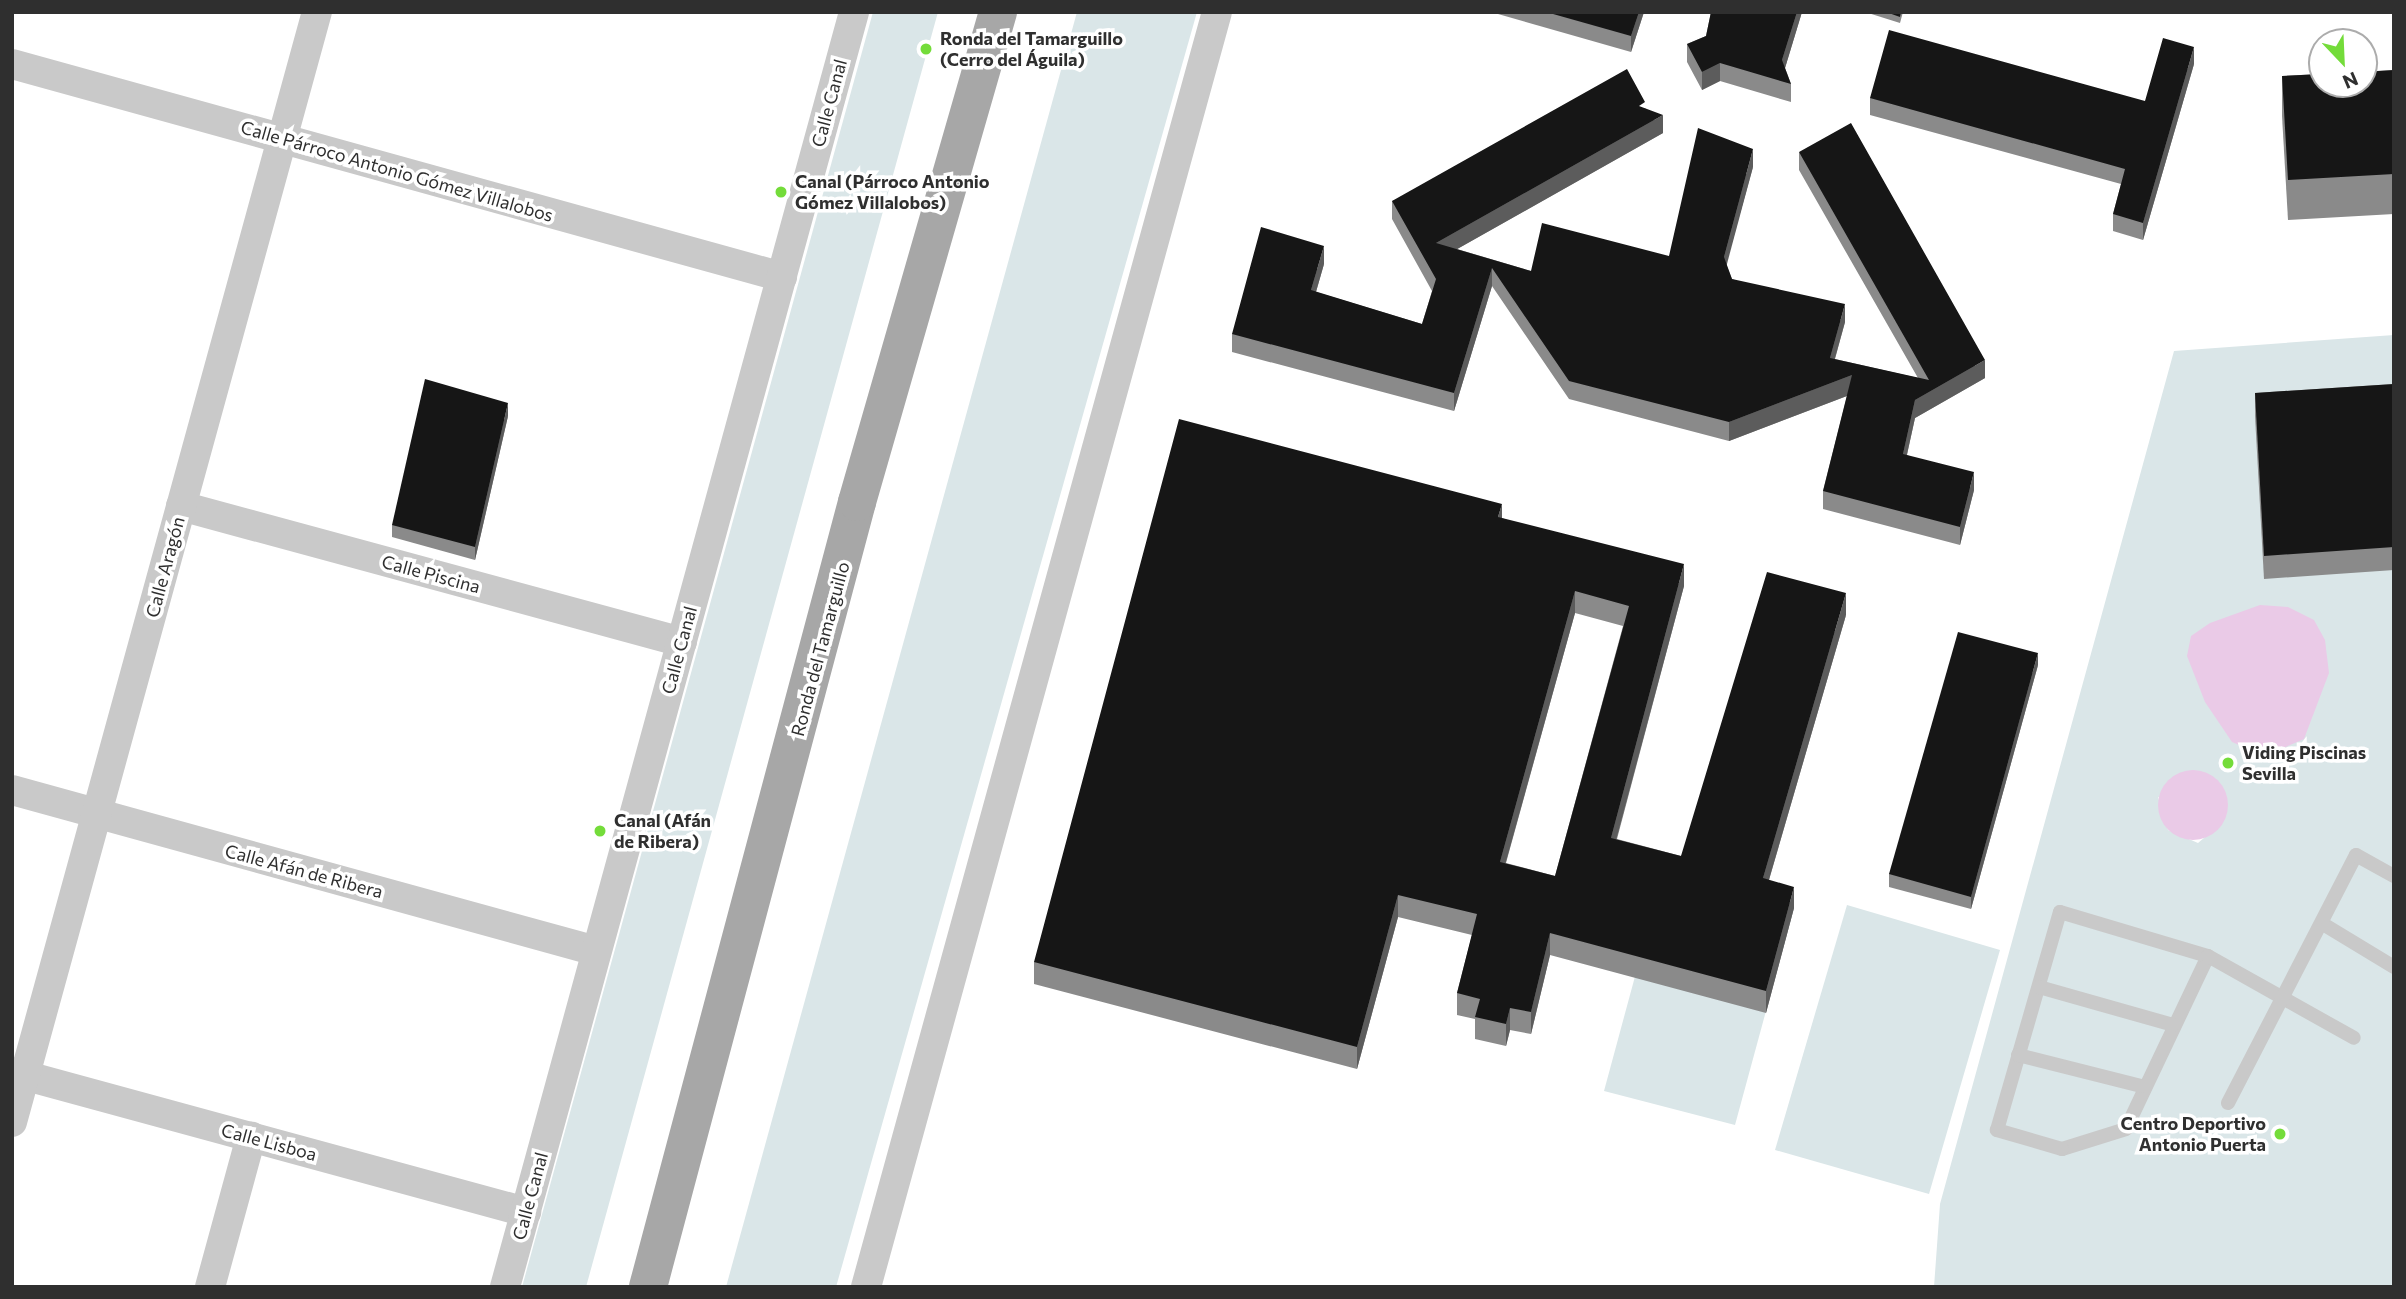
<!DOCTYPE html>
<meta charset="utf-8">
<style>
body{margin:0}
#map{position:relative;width:2406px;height:1299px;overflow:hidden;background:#fff;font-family:Commissioner,sans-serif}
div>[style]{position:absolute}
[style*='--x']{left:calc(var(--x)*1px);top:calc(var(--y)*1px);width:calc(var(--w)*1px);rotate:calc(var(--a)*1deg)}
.green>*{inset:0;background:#dae6e8}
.water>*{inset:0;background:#eacae7}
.round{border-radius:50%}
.lane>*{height:14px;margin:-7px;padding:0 7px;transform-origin:7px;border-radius:7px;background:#c9c9c9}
.street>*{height:30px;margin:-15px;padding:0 15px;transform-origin:15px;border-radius:15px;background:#c9c9c9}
.primary>*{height:38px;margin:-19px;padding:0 19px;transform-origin:19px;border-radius:19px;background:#a7a7a7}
.wall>*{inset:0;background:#8a8a8a}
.shaded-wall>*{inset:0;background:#5c5c5c}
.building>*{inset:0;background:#161616}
.dots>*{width:19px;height:19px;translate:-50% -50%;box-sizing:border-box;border:4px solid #fff;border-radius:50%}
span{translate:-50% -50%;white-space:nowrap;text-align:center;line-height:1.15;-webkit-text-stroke:7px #fff;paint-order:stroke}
.poi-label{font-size:18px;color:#2f2f2f;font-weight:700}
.left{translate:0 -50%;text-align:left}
.right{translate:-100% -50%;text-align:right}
.street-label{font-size:18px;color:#2f2f2f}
.frame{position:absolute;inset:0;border:14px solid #2f2f2f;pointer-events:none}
.north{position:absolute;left:2308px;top:28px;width:70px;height:70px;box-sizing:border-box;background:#fff;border:2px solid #acacac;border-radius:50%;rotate:157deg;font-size:19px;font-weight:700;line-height:28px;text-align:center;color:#2f2f2f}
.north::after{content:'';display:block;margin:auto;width:24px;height:32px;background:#74dc3a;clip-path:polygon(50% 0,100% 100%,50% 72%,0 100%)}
</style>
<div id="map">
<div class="green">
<div style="clip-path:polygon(873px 12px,938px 12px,586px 1287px,522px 1287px)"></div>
<div style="clip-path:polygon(1077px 12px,1197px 12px,836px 1287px,726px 1287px)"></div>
<div style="clip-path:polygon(evenodd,2394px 335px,2394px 1287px,1934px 1287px,1940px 1204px,2174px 351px,2394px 335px,2158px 797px,2218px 826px,2198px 843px,2168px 830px,2158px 797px)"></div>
<div style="clip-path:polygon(1663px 873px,1794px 908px,1735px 1125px,1604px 1091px)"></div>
<div style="clip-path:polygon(1847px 905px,2000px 950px,1929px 1194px,1775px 1150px)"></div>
</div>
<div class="water">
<div style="clip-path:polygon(2260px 605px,2288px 607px,2314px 620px,2325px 640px,2329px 673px,2304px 739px,2265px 756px,2232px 742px,2205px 702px,2187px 656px,2191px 636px,2210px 623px)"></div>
<div class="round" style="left:2158px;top:770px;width:70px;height:70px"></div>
</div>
<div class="lane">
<div style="--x:2323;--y:924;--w:83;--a:31.2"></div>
<div style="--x:2208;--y:956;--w:191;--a:115.4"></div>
<div style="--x:2126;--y:1129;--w:67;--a:162.6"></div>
<div style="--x:2062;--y:1149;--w:68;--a:-163.7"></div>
<div style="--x:1997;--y:1130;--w:227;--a:-73.9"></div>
<div style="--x:2060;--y:912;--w:154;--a:16.6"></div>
<div style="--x:2208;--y:956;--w:167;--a:29.3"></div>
<div style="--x:2039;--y:987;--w:139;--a:15.8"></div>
<div style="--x:2018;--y:1055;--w:127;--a:14.1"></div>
<div style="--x:2228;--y:1103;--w:279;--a:-62.7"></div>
<div style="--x:2356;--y:855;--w:43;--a:28.9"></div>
</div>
<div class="street">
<div style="--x:12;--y:64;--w:799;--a:15.46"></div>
<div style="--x:181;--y:506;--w:519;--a:15.19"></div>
<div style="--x:12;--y:790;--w:606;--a:15.41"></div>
<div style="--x:12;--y:1072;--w:533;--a:15.24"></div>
<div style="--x:12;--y:1122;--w:1151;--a:-74.64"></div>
<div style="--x:210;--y:1287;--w:156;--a:-74.7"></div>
<div style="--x:505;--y:1287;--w:1322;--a:-74.69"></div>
<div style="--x:866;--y:1287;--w:1322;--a:-74.61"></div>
</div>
<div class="primary">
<div style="--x:648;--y:1287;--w:812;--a:-75.09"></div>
<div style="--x:857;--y:502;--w:510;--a:-73.95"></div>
</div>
<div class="wall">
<div style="clip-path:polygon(1491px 12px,1644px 12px,1631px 52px)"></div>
<div style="clip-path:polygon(1711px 12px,1802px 12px,1785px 68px,1791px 84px,1791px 102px,1720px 81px,1702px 90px,1687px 62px,1687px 44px,1706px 36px)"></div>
<div style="clip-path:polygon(1865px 12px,1903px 12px,1900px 23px)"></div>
<div style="clip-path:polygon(2194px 64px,2143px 240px,2113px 231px,2113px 214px,2121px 184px,1870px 115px,1870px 98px,2145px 101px)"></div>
<div style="clip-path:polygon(2394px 70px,2394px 214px,2288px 220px,2282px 116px,2282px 76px)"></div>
<div style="clip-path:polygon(1645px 108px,1663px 133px,1457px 249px,1531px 271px,1669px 256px,1753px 167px,1726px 264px,1732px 279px,1845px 322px,1835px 359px,1918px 378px,1799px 170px,1799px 152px,1985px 378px,1915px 418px,1907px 455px,1974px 490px,1960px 545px,1823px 509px,1823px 491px,1847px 396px,1729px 441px,1569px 399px,1492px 286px,1454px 411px,1232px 352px,1232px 334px,1324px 264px,1316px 292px,1422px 324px,1432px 291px,1392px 219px,1392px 201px)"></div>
<div style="clip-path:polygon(2394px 384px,2394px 570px,2264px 579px,2255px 416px,2255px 393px)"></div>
<div style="clip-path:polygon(508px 416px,475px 560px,392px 537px,392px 525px)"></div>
<div style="clip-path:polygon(evenodd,1502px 518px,1684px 586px,1617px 839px,1681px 856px,1846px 615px,1769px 880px,1794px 908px,1766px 1013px,1550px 955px,1531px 1034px,1510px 1030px,1506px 1046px,1475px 1039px,1475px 1019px,1457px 1015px,1457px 993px,1472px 935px,1398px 917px,1357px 1069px,1034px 984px,1034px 962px,1502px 518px,1575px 613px,1623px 626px,1555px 876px,1506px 863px,1575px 613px)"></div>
<div style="clip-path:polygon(2038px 665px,1971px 909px,1889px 887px,1889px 874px)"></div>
</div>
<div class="shaded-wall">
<div style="clip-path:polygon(1639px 12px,1644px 12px,1631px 52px,1631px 36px)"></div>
<div style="clip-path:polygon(1797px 12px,1802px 12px,1782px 78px,1782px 60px)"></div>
<div style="clip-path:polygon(2194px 47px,2194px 64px,2143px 240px,2143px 223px)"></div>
<div style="clip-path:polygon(1720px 63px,1720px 81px,1702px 90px,1702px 72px)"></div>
<div style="clip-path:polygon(1663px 115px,1663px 133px,1436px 261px,1436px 243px)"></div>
<div style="clip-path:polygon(1753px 149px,1753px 167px,1724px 275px,1724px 257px)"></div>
<div style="clip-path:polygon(1324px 246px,1324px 264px,1311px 309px,1311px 290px)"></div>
<div style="clip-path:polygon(1492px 268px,1492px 286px,1454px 411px,1454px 393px)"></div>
<div style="clip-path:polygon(1845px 304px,1845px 322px,1830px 376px,1830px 358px)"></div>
<div style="clip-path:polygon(1985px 360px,1985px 378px,1915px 418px,1903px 472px,1903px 454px,1915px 400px)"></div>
<div style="clip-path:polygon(1852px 375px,1852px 394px,1729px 441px,1729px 422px)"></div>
<div style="clip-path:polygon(508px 403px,508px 416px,475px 560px,475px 547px)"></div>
<div style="clip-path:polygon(1974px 472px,1974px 490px,1960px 545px,1960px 527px)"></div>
<div style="clip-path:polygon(1502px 504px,1502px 526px,1498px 517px)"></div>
<div style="clip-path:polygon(1684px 564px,1684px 586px,1611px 859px,1611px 838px)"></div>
<div style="clip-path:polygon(1575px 591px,1575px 613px,1500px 883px,1500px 862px)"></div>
<div style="clip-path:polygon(1846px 593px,1846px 615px,1763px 900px,1763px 878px)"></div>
<div style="clip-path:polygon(2038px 653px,2038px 665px,1971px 909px,1971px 897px)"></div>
<div style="clip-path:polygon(1794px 887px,1794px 908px,1766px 1013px,1766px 991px)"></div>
<div style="clip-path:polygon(1398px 895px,1398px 917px,1357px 1069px,1357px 1047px)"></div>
<div style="clip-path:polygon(1550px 933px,1550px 955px,1531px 1034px,1531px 1012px)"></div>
<div style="clip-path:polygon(1510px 1008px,1510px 1030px,1506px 1046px,1506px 1024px)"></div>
</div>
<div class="building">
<div style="clip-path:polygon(1546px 12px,1639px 12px,1631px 36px)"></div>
<div style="clip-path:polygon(1711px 12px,1797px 12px,1782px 60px,1791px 84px,1720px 63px,1702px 72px,1687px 44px,1706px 36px)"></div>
<div style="clip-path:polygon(1886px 12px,1901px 12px,1900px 17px)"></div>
<div style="clip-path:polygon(1889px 30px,2145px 101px,2163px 38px,2194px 47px,2143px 223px,2113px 214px,2125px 169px,1870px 98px)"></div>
<div style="clip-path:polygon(1627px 69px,1645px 102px,1639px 106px,1663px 115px,1436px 243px,1531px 271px,1542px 223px,1669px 256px,1698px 128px,1753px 149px,1724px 257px,1732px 279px,1845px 304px,1830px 358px,1929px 380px,1799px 152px,1851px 123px,1985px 360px,1915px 400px,1903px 454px,1974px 472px,1960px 527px,1823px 491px,1852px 375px,1729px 422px,1569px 381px,1492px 268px,1454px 393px,1232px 334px,1261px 227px,1324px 246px,1311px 290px,1422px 324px,1436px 279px,1392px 201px)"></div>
<div style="clip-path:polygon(2394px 70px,2394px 174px,2288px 180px,2282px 76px,2322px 74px,2322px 84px,2364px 84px,2364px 72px)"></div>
<div style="clip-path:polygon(425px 379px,508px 403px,475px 547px,392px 525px)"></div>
<div style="clip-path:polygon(2394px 384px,2394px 547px,2264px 556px,2255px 393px)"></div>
<div style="clip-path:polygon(evenodd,1179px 419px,1502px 504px,1498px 517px,1684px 564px,1611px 838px,1681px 856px,1767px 572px,1846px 593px,1763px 878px,1794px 887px,1766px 991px,1550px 933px,1531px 1012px,1510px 1008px,1506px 1024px,1475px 1017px,1480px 999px,1457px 993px,1477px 914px,1398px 895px,1357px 1047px,1034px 962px,1179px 419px,1575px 591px,1629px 606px,1555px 876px,1500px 862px,1575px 591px)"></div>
<div style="clip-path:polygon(1958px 632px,2038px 653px,1971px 897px,1889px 874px)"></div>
</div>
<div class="dots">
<div style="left:926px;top:49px;background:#74dc3a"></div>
<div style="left:781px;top:192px;background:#74dc3a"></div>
<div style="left:2228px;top:763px;background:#74dc3a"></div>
<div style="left:600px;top:831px;background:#74dc3a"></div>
<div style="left:2280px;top:1134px;background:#74dc3a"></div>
</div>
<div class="poi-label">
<span class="left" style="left:940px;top:49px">Ronda del Tamarguillo<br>(Cerro del Águila)</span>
<span class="left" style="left:795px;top:192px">Canal (Párroco Antonio<br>Gómez Villalobos)</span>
<span class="left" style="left:2242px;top:763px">Viding Piscinas<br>Sevilla</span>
<span class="left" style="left:614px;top:831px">Canal (Afán<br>de Ribera)</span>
<span class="right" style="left:2266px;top:1134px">Centro Deportivo<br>Antonio Puerta</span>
</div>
<div class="street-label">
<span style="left:829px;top:103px;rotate:-75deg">Calle Canal</span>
<span style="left:397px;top:171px;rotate:16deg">Calle Párroco Antonio Gómez Villalobos</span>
<span style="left:165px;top:567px;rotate:-75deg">Calle Aragón</span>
<span style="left:431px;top:574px;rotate:15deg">Calle Piscina</span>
<span style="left:820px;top:649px;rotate:-75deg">Ronda del Tamarguillo</span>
<span style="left:679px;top:650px;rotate:-75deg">Calle Canal</span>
<span style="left:304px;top:871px;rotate:15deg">Calle Afán de Ribera</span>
<span style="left:269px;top:1142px;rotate:15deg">Calle Lisboa</span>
<span style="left:530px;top:1196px;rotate:-75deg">Calle Canal</span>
</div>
<div class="frame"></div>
<div class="north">N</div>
</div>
